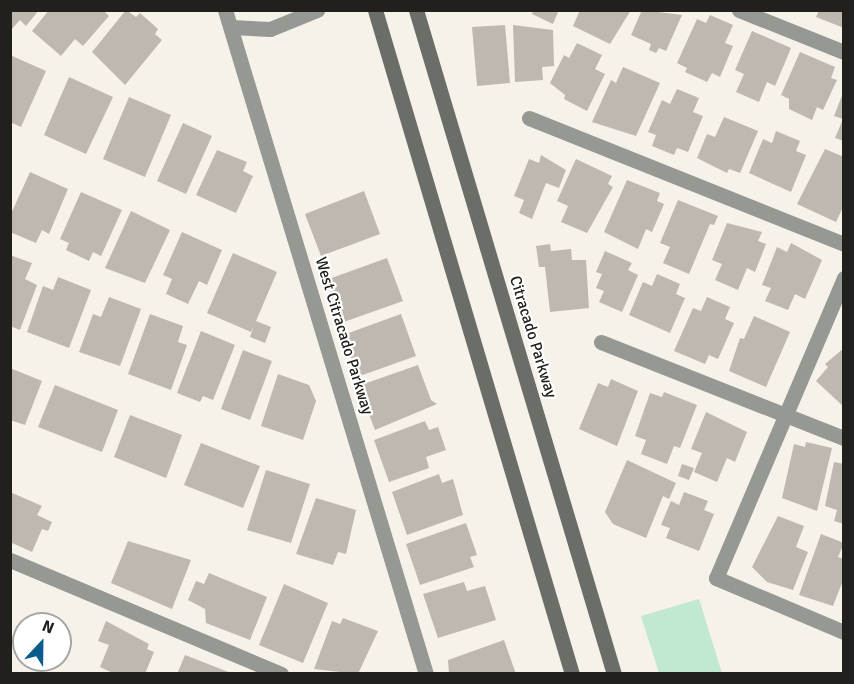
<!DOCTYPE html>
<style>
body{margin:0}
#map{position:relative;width:854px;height:684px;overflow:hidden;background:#f6f2e9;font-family:Signika,sans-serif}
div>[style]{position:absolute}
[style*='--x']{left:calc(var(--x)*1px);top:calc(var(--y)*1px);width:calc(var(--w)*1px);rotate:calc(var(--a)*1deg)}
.green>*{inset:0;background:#c1e8d1}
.building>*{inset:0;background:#bfb8b0}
.street>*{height:15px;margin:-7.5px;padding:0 7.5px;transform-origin:7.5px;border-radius:7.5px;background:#969894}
.secondary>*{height:15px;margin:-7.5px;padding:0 7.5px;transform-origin:7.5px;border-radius:7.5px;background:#6b6d68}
span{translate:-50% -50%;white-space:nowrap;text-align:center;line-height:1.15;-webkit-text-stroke:4.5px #fff;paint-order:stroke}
.street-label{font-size:16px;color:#21201c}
.frame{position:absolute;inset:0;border:12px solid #21201c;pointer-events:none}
.north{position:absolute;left:12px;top:612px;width:60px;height:60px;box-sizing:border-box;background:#fff;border:2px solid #a6a6a4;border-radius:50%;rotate:22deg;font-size:16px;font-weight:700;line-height:24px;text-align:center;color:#21201c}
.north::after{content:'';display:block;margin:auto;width:21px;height:27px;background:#0a5c8e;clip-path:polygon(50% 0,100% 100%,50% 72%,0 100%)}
</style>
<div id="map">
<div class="green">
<div style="clip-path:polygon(699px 599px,722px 673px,659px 673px,641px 616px)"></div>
</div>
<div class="building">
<div style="clip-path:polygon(10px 10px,39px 10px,26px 26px,20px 20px,10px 31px)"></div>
<div style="clip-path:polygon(49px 10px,103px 10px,109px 16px,83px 46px,75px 39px,61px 56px,32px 31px)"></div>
<div style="clip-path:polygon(126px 10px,136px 17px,140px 13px,158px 29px,155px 34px,162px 40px,125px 85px,92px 52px)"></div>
<div style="clip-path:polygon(533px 10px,559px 10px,553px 24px,532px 14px)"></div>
<div style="clip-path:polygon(580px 10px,631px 10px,610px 44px,573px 26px)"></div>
<div style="clip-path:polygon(642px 10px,682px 15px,666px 51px,659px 48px,656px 53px,649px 50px,651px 44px,631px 35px)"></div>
<div style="clip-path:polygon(819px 10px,844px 10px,844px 28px,816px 17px)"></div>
<div style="clip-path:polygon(710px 15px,733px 25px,725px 43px,733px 46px,720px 77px,712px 73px,707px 82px,685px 72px,687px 68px,677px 63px,697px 19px,706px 23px)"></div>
<div style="clip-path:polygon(505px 25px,510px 83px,477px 86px,472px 27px)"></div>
<div style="clip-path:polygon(513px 25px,553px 30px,554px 66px,542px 67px,543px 80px,515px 82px)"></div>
<div style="clip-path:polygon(752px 31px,791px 48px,775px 86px,767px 82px,759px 102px,736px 92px,744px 74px,735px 70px)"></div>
<div style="clip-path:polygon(577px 43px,602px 55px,595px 69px,605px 74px,587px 111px,564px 99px,565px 95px,550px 83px,564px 55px,569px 58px)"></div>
<div style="clip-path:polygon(800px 52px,835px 67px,831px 78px,837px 80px,823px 110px,817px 107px,812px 120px,789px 109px,789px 99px,781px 95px)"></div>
<div style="clip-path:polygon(10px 55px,46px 71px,21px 127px,10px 122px)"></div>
<div style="clip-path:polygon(623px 67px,660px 83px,636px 136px,592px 122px,611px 80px,616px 83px)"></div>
<div style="clip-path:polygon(69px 77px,113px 97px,86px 154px,44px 135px)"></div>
<div style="clip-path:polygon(677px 89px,699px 98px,693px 112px,703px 116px,688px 152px,677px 148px,674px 155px,652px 146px,656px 135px,648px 132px,662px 100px,670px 104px)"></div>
<div style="clip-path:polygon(843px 93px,844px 93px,844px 141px,835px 138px,843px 119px,834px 116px)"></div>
<div style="clip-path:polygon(129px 97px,171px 115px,145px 177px,103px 159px)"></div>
<div style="clip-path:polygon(724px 117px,758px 131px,740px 173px,729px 169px,727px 173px,697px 158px,707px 134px,715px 137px)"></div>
<div style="clip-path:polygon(183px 123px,212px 136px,186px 194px,157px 181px)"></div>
<div style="clip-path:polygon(776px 131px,800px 141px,796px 151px,806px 155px,791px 192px,749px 173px,763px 139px,772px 143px)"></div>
<div style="clip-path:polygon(825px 149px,844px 157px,844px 205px,836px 222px,797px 204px)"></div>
<div style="clip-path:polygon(217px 150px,247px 162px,243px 171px,253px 176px,236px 213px,196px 195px)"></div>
<div style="clip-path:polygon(541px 155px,566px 170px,559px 188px,546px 183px,532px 219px,519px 213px,524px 200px,514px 196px,529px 159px,539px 163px)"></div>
<div style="clip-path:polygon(576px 159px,612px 176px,608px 184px,613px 187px,587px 233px,561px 222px,568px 206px,557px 201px)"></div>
<div style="clip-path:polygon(30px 172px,68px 189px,49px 234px,42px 230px,36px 243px,10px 232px,10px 216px)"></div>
<div style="clip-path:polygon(627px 180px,660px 193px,657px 201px,664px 204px,652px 232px,646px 229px,638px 249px,604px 232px)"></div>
<div style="clip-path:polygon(364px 191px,380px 234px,321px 256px,305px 214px)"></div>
<div style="clip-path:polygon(81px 192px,122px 210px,101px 256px,93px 252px,89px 261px,66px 250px,69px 243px,60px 239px)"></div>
<div style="clip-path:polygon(678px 200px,718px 216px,714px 225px,710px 224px,689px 274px,663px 263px,670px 247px,660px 243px)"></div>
<div style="clip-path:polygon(131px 211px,170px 230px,145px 283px,105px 268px)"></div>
<div style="clip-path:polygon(727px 223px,762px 232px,758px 241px,766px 244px,755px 272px,747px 268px,738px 290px,715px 280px,722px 264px,712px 260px)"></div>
<div style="clip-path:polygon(182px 232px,222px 250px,207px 285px,199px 281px,188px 304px,166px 294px,172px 279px,163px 275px)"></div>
<div style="clip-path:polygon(791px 243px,822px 260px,805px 299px,795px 294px,788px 310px,765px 301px,771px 288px,762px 285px,777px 247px,787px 252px)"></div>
<div style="clip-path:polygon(550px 244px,551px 251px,571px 249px,572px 260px,586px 260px,589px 308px,550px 312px,545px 267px,539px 267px,536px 246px)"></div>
<div style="clip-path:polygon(605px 251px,632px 263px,628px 270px,638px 275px,622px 312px,599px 302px,604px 291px,596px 288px,602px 274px,596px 272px)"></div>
<div style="clip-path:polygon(233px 253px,277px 272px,256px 321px,271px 327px,265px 343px,250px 337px,254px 326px,251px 332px,207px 313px)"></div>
<div style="clip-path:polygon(10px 255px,32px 263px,25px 279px,37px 285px,20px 330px,10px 326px)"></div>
<div style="clip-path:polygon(387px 258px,403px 301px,341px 323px,326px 280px)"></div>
<div style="clip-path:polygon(657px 274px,680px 284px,676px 294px,685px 298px,670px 333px,629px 315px,643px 282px,652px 286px)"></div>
<div style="clip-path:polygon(58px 277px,91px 290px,69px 348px,27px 332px,43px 286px,53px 290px)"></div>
<div style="clip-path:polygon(109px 297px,141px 309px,120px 366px,79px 352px,93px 314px,101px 317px)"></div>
<div style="clip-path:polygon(707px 297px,730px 307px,725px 319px,734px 323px,718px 359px,709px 355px,705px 364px,674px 351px,693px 308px,701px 311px)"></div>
<div style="clip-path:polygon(150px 314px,183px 326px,178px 342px,187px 345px,171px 390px,128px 374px)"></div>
<div style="clip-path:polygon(401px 314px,416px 356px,357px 377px,343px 335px)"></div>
<div style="clip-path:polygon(754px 316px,790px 332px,766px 387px,729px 371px,740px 338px,744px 339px)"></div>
<div style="clip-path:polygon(201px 331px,235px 345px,213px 400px,203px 396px,200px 402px,177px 393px)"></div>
<div style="clip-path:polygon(844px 348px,844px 407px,816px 381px,828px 367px,825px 364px)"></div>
<div style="clip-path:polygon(243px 350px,272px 361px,250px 420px,221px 409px)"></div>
<div style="clip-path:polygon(418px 365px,431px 400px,437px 404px,375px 430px,358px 386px)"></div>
<div style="clip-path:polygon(10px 368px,42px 381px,25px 425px,10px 420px)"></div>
<div style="clip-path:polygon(278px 374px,309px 385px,316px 401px,303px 440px,261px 426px)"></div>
<div style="clip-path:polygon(611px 379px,638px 391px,617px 446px,579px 429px,598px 383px,608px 387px)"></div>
<div style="clip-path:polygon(55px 385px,118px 410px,102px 452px,38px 427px)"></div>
<div style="clip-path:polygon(664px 392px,697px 405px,680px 448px,674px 446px,667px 464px,641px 454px,646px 440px,635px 436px,650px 393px,662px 397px)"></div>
<div style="clip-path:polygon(706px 412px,747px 432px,735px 462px,727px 458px,717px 482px,694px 472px,702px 453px,691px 449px)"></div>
<div style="clip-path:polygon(130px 415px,182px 435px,166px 478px,114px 457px)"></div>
<div style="clip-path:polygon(425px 421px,429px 430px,438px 427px,446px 450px,426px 457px,429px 468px,389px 482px,374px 440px)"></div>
<div style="clip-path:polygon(806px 442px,832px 448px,817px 511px,782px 498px,794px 444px,805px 447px)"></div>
<div style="clip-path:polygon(201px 443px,260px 466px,243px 508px,184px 485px)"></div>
<div style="clip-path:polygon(627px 460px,676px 483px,669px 499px,663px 496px,646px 538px,613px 524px,605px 512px)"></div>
<div style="clip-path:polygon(834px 462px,844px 464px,844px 524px,834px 521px,837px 510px,825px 506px)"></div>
<div style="clip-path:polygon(682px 464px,694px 468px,689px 480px,678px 476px)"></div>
<div style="clip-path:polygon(266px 470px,310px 484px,291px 543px,247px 530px)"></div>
<div style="clip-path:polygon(439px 474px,442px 483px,453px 479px,463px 515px,407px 535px,392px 492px)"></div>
<div style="clip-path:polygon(10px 492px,42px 506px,37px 515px,52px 522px,48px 531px,42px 529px,32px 552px,10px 542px)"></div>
<div style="clip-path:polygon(684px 492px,708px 501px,704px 510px,714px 514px,699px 551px,666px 538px,670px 528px,661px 525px,671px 501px,679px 505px)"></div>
<div style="clip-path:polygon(316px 498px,356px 510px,346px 554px,338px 552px,333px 565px,296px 554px)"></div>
<div style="clip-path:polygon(778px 516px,804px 526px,796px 547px,808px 552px,793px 590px,767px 582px,752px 567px)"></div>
<div style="clip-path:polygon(466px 523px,477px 555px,470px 557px,474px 567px,420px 585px,406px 544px)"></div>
<div style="clip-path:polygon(821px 534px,844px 543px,838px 557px,844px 559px,844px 578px,833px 606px,799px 595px)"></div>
<div style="clip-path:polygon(128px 541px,191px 560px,172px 609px,111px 583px)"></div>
<div style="clip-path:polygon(209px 573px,267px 597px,250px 640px,206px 623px,205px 609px,188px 600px,196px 581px,204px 584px)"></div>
<div style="clip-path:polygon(464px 582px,467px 591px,485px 586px,496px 620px,438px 638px,423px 594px)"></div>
<div style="clip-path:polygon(284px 584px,328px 603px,303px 663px,259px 645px)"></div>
<div style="clip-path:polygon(343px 618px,378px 631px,358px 674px,314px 669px,332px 621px,340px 624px)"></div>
<div style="clip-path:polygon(106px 621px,149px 644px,147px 649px,154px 652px,145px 674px,115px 674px,100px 667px,109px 645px,98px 641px)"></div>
<div style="clip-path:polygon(504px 640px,516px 674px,449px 674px,448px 660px)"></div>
<div style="clip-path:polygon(185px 655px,231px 673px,231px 674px,177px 674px)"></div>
</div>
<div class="street">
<div style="--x:225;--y:10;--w:694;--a:73.16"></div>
<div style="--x:739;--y:10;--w:113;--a:21.8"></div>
<div style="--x:231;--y:27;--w:39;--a:3"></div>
<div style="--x:270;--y:29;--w:51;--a:-22"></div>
<div style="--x:529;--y:118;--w:339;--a:21.8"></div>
<div style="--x:844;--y:278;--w:326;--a:113.1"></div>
<div style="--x:716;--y:578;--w:139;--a:22.9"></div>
<div style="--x:601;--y:342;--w:261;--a:21.6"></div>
<div style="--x:10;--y:560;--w:294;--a:22.8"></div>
</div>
<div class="secondary">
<div style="--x:375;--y:10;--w:693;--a:73.48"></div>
<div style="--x:416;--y:10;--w:693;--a:73.4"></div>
</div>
<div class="street-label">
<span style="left:344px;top:336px;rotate:73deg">West Citracado Parkway</span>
<span style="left:533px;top:337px;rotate:73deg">Citracado Parkway</span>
</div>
<div class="frame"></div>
<div class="north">N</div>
</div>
